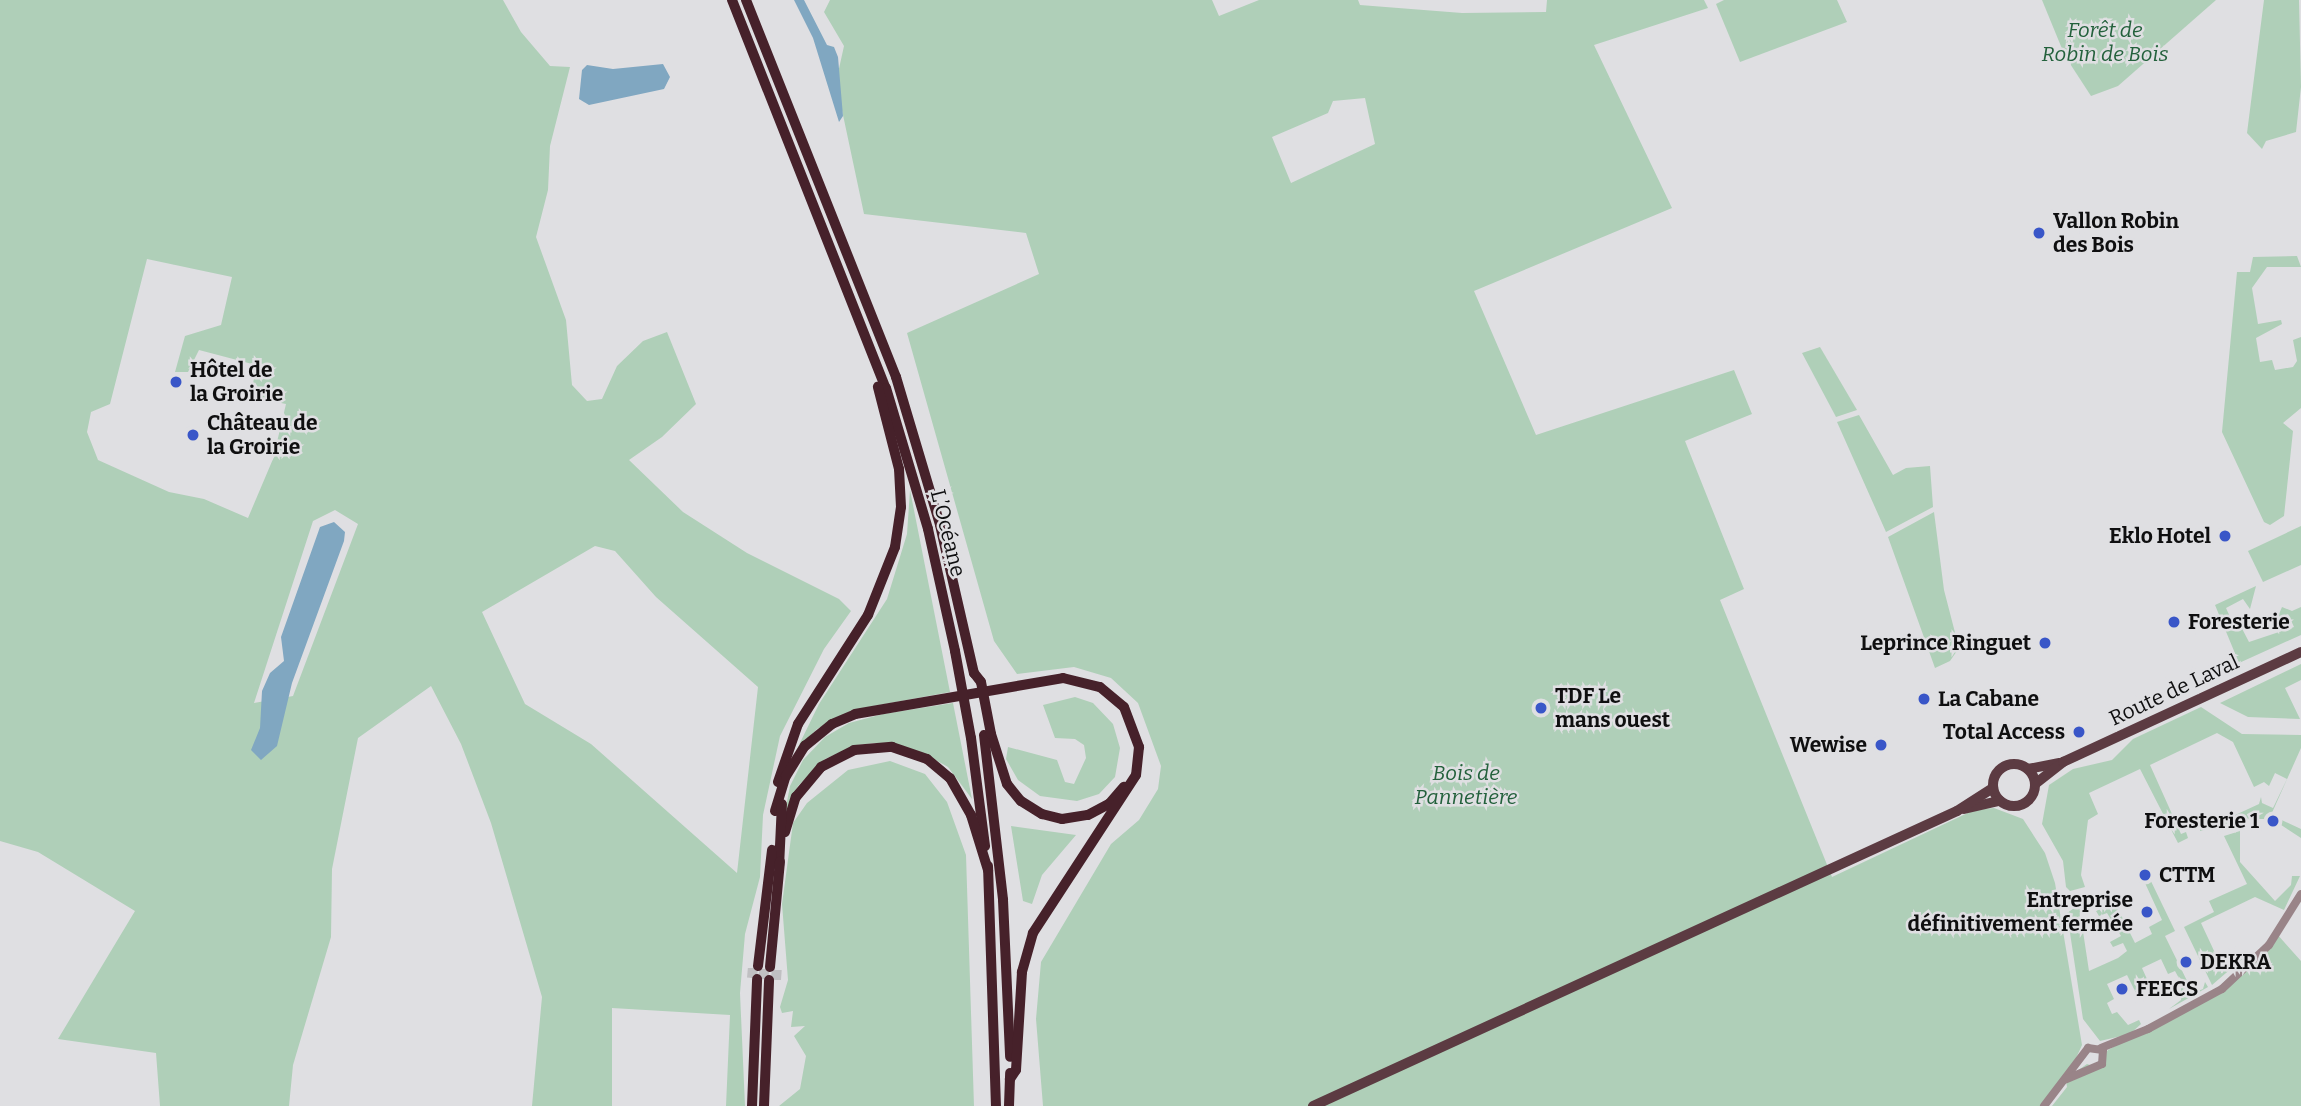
<!DOCTYPE html>
<meta charset="utf-8">
<style>
body{margin:0}
#map{position:relative;width:2301px;height:1106px;overflow:hidden;background:#dfdfe2;font-family:Bitter,serif}
div>[style]{position:absolute}
[style*='--x']{left:calc(var(--x)*1px);top:calc(var(--y)*1px);width:calc(var(--w)*1px);rotate:calc(var(--a)*1deg)}
.green>*{inset:0;background:#afcfb8}
.water>*{inset:0;background:#80a7c1}
.highway-tunnel>*{height:10px;margin-top:-5px;transform-origin:0;background:repeating-linear-gradient(90deg,#c0c0c2 0 10px,transparent 0 15px)}
.minor>*{height:8px;margin:-4px;padding:0 4px;transform-origin:4px;border-radius:4px;background:#998488}
.major>*{height:10px;margin:-5px;padding:0 5px;transform-origin:5px;border-radius:5px;background:#5c3b42}
.major>.ring{margin:-5px;padding:0;box-sizing:content-box;background:none;border:10px solid #5c3b42;border-radius:50%}
.highway>*{height:10px;margin:-5px;padding:0 5px;transform-origin:5px;border-radius:5px;background:#46212a}
.highway-bridge>*{height:10px;margin:-5px;padding:0 5px;transform-origin:5px;border-radius:5px;background:#46212a}
.dots>*{width:19px;height:19px;translate:-50% -50%;box-sizing:border-box;border:4px solid #dfdfe2;border-radius:50%}
span{translate:-50% -50%;white-space:nowrap;text-align:center;line-height:1.15;-webkit-text-stroke:5px #dfdfe2;paint-order:stroke}
.park-label{font-size:21px;color:#23613c;font-style:italic}
.poi-label{font-size:21px;color:#0f0f10;font-weight:700}
.left{translate:0 -50%;text-align:left}
.right{translate:-100% -50%;text-align:right}
.street-label{font-size:21px;color:#0f0f10}
</style>
<div id="map">
<div class="green">
<div style="clip-path:polygon(evenodd,0 0,503px 0,521px 32px,550px 66px,570px 67px,550px 146px,548px 190px,536px 237px,566px 320px,572px 385px,587px 401px,602px 399px,617px 366px,643px 341px,667px 332px,696px 404px,662px 437px,629px 460px,683px 512px,747px 553px,839px 599px,851px 611px,824px 649px,780px 736px,763px 815px,760px 877px,745px 934px,740px 993px,745px 1106px,726px 1106px,730px 1015px,612px 1008px,612px 1106px,532px 1106px,542px 997px,491px 823px,461px 744px,431px 686px,358px 738px,332px 869px,331px 937px,293px 1065px,289px 1106px,160px 1106px,156px 1053px,58px 1039px,135px 911px,38px 852px,0 841px,0 0,147px 259px,232px 277px,221px 325px,185px 336px,175px 372px,188px 372px,199px 350px,256px 365px,251px 397px,286px 404px,273px 459px,248px 518px,204px 499px,169px 492px,98px 460px,87px 432px,91px 412px,110px 404px,147px 259px,0 0,335px 510px,358px 524px,293px 696px,254px 703px,313px 521px,335px 510px,0 0,595px 546px,615px 551px,656px 597px,758px 687px,737px 873px,591px 744px,525px 704px,482px 612px,595px 546px)"></div>
<div style="clip-path:polygon(evenodd,830px 0,1212px 0,1219px 16px,1259px 0,1358px 0,1360px 5px,1462px 13px,1546px 12px,1547px 0,1704px 0,1708px 8px,1594px 45px,1672px 208px,1474px 291px,1536px 435px,1734px 370px,1752px 414px,1685px 441px,1744px 589px,1720px 600px,1832px 877px,1974px 810px,1994px 808px,2023px 819px,2045px 853px,2055px 883px,2082px 1045px,2067px 1078px,2087px 1064px,2096px 1067px,2108px 1050px,2209px 996px,2277px 934px,2301px 961px,2301px 1106px,2052px 1106px,2067px 1087px,2066px 1080px,2044px 1106px,1043px 1106px,1036px 1019px,1041px 962px,1111px 844px,1139px 820px,1158px 789px,1161px 766px,1138px 703px,1111px 678px,1074px 667px,1017px 674px,994px 641px,907px 333px,1039px 274px,1026px 233px,864px 214px,836px 82px,844px 46px,824px 12px,830px 0,1365px 98px,1375px 144px,1291px 183px,1272px 137px,1328px 113px,1333px 101px,1365px 98px)"></div>
<div style="clip-path:polygon(1724px 0,1837px 0,1847px 22px,1740px 62px,1716px 4px)"></div>
<div style="clip-path:polygon(2042px 0,2216px 0,2118px 86px,2091px 96px,2065px 56px)"></div>
<div style="clip-path:polygon(2264px 0,2299px 0,2301px 87px,2296px 132px,2266px 141px,2262px 149px,2247px 133px)"></div>
<div style="clip-path:polygon(2297px 256px,2301px 267px,2267px 267px,2252px 288px,2258px 324px,2281px 320px,2282px 324px,2256px 338px,2260px 362px,2272px 360px,2275px 370px,2293px 367px,2297px 361px,2293px 340px,2301px 337px,2301px 408px,2283px 423px,2293px 431px,2284px 516px,2270px 525px,2264px 522px,2222px 432px,2237px 272px,2250px 272px,2253px 257px)"></div>
<div style="clip-path:polygon(1820px 347px,1857px 410px,1836px 417px,1802px 353px)"></div>
<div style="clip-path:polygon(1859px 415px,1893px 475px,1906px 468px,1930px 466px,1933px 507px,1886px 532px,1837px 422px)"></div>
<div style="clip-path:polygon(910px 490px,950px 692px,852px 710px,817px 729px,796px 751px,819px 704px,887px 599px,907px 534px)"></div>
<div style="clip-path:polygon(1934px 512px,1944px 590px,1959px 648px,1950px 661px,1935px 668px,1888px 537px)"></div>
<div style="clip-path:polygon(2301px 526px,2301px 565px,2263px 582px,2248px 551px)"></div>
<div style="clip-path:polygon(2256px 586px,2250px 609px,2243px 599px,2226px 608px,2231px 619px,2236px 617px,2249px 642px,2294px 627px,2288px 614px,2277px 619px,2282px 607px,2292px 611px,2301px 607px,2301px 635px,2239px 663px,2215px 605px)"></div>
<div style="clip-path:polygon(2301px 664px,2301px 680px,2285px 688px,2300px 719px,2248px 717px,2220px 703px)"></div>
<div style="clip-path:polygon(1075px 697px,1093px 703px,1113px 724px,1120px 748px,1115px 777px,1099px 794px,1077px 801px,1040px 796px,1018px 780px,1006px 759px,1008px 747px,1057px 760px,1065px 782px,1074px 784px,1086px 758px,1084px 745px,1075px 739px,1055px 738px,1043px 705px)"></div>
<div style="clip-path:polygon(953px 703px,972px 799px,948px 767px,925px 754px,875px 743px,857px 745px,825px 759px,798px 786px,784px 817px,790px 786px,803px 760px,825px 737px,849px 723px,883px 714px)"></div>
<div style="clip-path:polygon(2201px 707px,2242px 734px,2301px 735px,2301px 748px,2271px 815px,2301px 829px,2301px 838px,2272px 819px,2242px 819px,2200px 831px,2201px 821px,2204px 826px,2220px 822px,2259px 804px,2261px 797px,2262px 803px,2273px 808px,2287px 779px,2275px 773px,2269px 786px,2264px 782px,2254px 787px,2233px 742px,2217px 733px,2150px 765px,2181px 834px,2186px 832px,2188px 838px,2178px 843px,2140px 769px,2089px 793px,2098px 814px,2088px 820px,2081px 875px,2085px 887px,2070px 891px,2066px 887px,2063px 861px,2042px 824px,2049px 785px,2073px 769px,2112px 760px,2133px 739px)"></div>
<div style="clip-path:polygon(890px 761px,925px 774px,947px 802px,966px 855px,974px 1106px,779px 1106px,800px 1089px,806px 1056px,794px 1036px,805px 1026px,791px 1027px,793px 1011px,782px 1013px,780px 1007px,788px 980px,782px 904px,793px 823px,807px 803px,848px 770px)"></div>
<div style="clip-path:polygon(1011px 826px,1076px 835px,1042px 875px,1032px 904px,1023px 901px)"></div>
<div style="clip-path:polygon(2240px 831px,2240px 862px,2275px 901px,2291px 885px,2292px 876px,2300px 876px,2284px 910px,2255px 897px,2201px 923px,2223px 970px,2247px 955px,2212px 985px,2184px 927px,2214px 912px,2209px 901px,2247px 884px,2224px 836px)"></div>
<div style="clip-path:polygon(2148px 875px,2175px 931px,2165px 936px,2193px 993px,2203px 989px,2205px 982px,2208px 987px,2169px 1009px,2181px 1000px,2181px 982px,2175px 971px,2168px 974px,2161px 959px,2142px 968px,2151px 988px,2137px 995px,2127px 975px,2107px 984px,2114px 999px,2107px 1003px,2112px 1014px,2117px 1012px,2128px 1025px,2139px 1020px,2141px 1024px,2130px 1034px,2100px 1041px,2083px 1019px,2067px 913px,2093px 895px,2079px 905px,2089px 971px,2118px 958px,2127px 951px,2123px 943px,2113px 947px,2110px 942px,2121px 936px,2107px 913px,2099px 916px,2096px 911px,2112px 904px,2109px 891px,2135px 943px,2152px 934px,2149px 927px,2162px 920px,2145px 883px,2144px 877px)"></div>
</div>
<div class="water">
<div style="clip-path:polygon(794px 0,804px 0,827px 45px,834px 47px,838px 57px,843px 116px,839px 122px,813px 38px)"></div>
<div style="clip-path:polygon(663px 64px,670px 77px,664px 89px,589px 105px,579px 99px,582px 70px,587px 65px,613px 69px)"></div>
<div style="clip-path:polygon(334px 522px,345px 532px,344px 541px,292px 683px,277px 746px,261px 760px,251px 750px,260px 728px,262px 691px,270px 673px,284px 661px,281px 637px,320px 527px)"></div>
</div>
<div class="highway-tunnel">
<div style="--x:752;--y:978;--w:12;--a:-85"></div>
<div style="--x:763;--y:979;--w:13;--a:-81"></div>
<div style="--x:776;--y:980;--w:13;--a:-86"></div>
</div>
<div class="minor">
<div style="--x:2101;--y:1048;--w:51;--a:-22"></div>
<div style="--x:2148;--y:1029;--w:84;--a:-28.4"></div>
<div style="--x:2222;--y:989;--w:64;--a:-43.1"></div>
<div style="--x:2269;--y:945;--w:60;--a:-57.9"></div>
<div style="--x:2044;--y:1106;--w:73;--a:-52.8"></div>
<div style="--x:2088;--y:1048;--w:15;--a:8"></div>
<div style="--x:2103;--y:1050;--w:14;--a:94"></div>
<div style="--x:2102;--y:1064;--w:39;--a:157"></div>
</div>
<div class="major">
<div class="ring" style="left:1993px;top:764px;width:32px;height:32px"></div>
<div style="--x:2028;--y:769;--w:32;--a:-11"></div>
<div style="--x:2035;--y:784;--w:36;--a:-38"></div>
<div style="--x:2063;--y:762;--w:262;--a:-24.8"></div>
<div style="--x:1964;--y:809;--w:37;--a:-13"></div>
<div style="--x:1313;--y:1106;--w:708;--a:-24.61"></div>
<div style="--x:1957;--y:811;--w:43;--a:-32.6"></div>
</div>
<div class="highway">
<div style="--x:732;--y:0;--w:417;--a:68.4"></div>
<div style="--x:886;--y:388;--w:147;--a:73.4"></div>
<div style="--x:928;--y:529;--w:125;--a:77.5"></div>
<div style="--x:746;--y:0;--w:406;--a:68.3"></div>
<div style="--x:896;--y:377;--w:154;--a:73.4"></div>
<div style="--x:940;--y:525;--w:152;--a:77.1"></div>
<div style="--x:991;--y:734;--w:52;--a:72.3"></div>
<div style="--x:1007;--y:784;--w:22;--a:51"></div>
<div style="--x:1021;--y:801;--w:25;--a:32"></div>
<div style="--x:1042;--y:814;--w:21;--a:14"></div>
<div style="--x:1062;--y:819;--w:26;--a:-9"></div>
<div style="--x:1088;--y:815;--w:24;--a:-28"></div>
<div style="--x:1109;--y:804;--w:23;--a:-49"></div>
<div style="--x:984;--y:735;--w:166;--a:83.4"></div>
<div style="--x:1003;--y:900;--w:157;--a:87.4"></div>
<div style="--x:971;--y:738;--w:109;--a:82.6"></div>
<div style="--x:778;--y:782;--w:61;--a:-71"></div>
<div style="--x:798;--y:724;--w:130;--a:-57.3"></div>
<div style="--x:868;--y:615;--w:73;--a:-68.3"></div>
<div style="--x:895;--y:547;--w:40;--a:-81.5"></div>
<div style="--x:901;--y:507;--w:38;--a:-93"></div>
<div style="--x:899;--y:469;--w:85;--a:-104.4"></div>
<div style="--x:775;--y:811;--w:37;--a:-73"></div>
<div style="--x:786;--y:776;--w:36;--a:-58"></div>
<div style="--x:805;--y:746;--w:35;--a:-39"></div>
<div style="--x:832;--y:724;--w:25;--a:-23"></div>
<div style="--x:855;--y:714;--w:211;--a:-9.8"></div>
<div style="--x:1063;--y:678;--w:38;--a:14"></div>
<div style="--x:1100;--y:687;--w:31;--a:40"></div>
<div style="--x:1124;--y:707;--w:43;--a:69.4"></div>
<div style="--x:1139;--y:747;--w:28;--a:96"></div>
<div style="--x:1136;--y:775;--w:189;--a:123.1"></div>
<div style="--x:1033;--y:933;--w:41;--a:105.8"></div>
<div style="--x:1022;--y:972;--w:98;--a:93.5"></div>
<div style="--x:1016;--y:1070;--w:11;--a:124"></div>
<div style="--x:785;--y:832;--w:37;--a:-73"></div>
<div style="--x:796;--y:797;--w:39;--a:-50"></div>
<div style="--x:821;--y:767;--w:37;--a:-27"></div>
<div style="--x:854;--y:750;--w:38;--a:-5"></div>
<div style="--x:892;--y:747;--w:37;--a:19"></div>
<div style="--x:927;--y:759;--w:30;--a:40"></div>
<div style="--x:950;--y:778;--w:43;--a:60.4"></div>
<div style="--x:971;--y:815;--w:58;--a:72.8"></div>
<div style="--x:988;--y:866;--w:240;--a:88.1"></div>
<div style="--x:779;--y:867;--w:63;--a:-87.3"></div>
<div style="--x:758;--y:966;--w:117;--a:-83.1"></div>
<div style="--x:770;--y:967;--w:106;--a:-84.6"></div>
<div style="--x:752;--y:1106;--w:127;--a:-87.7"></div>
<div style="--x:764;--y:1106;--w:126;--a:-87.7"></div>
<div style="--x:1009;--y:1106;--w:33;--a:-88"></div>
</div>
<div class="highway-bridge">
<div style="--x:955;--y:651;--w:88;--a:79.6"></div>
<div style="--x:974;--y:673;--w:11;--a:52"></div>
<div style="--x:981;--y:682;--w:53;--a:79.1"></div>
</div>
<div class="dots">
<div style="left:2039px;top:233px;background:#3956c8"></div>
<div style="left:176px;top:382px;background:#3956c8"></div>
<div style="left:193px;top:435px;background:#3956c8"></div>
<div style="left:2225px;top:536px;background:#3956c8"></div>
<div style="left:2174px;top:622px;background:#3956c8"></div>
<div style="left:2045px;top:643px;background:#3956c8"></div>
<div style="left:1924px;top:699px;background:#3956c8"></div>
<div style="left:1541px;top:708px;background:#3956c8"></div>
<div style="left:2079px;top:732px;background:#3956c8"></div>
<div style="left:1881px;top:745px;background:#3956c8"></div>
<div style="left:2273px;top:821px;background:#3956c8"></div>
<div style="left:2145px;top:875px;background:#3956c8"></div>
<div style="left:2147px;top:912px;background:#3956c8"></div>
<div style="left:2186px;top:962px;background:#3956c8"></div>
<div style="left:2122px;top:989px;background:#3956c8"></div>
</div>
<div class="park-label">
<span style="left:2105px;top:42px">Forêt de<br>Robin de Bois</span>
<span style="left:1466px;top:785px">Bois de<br>Pannetière</span>
</div>
<div class="poi-label">
<span class="left" style="left:2053px;top:233px">Vallon Robin<br>des Bois</span>
<span class="left" style="left:190px;top:382px">Hôtel de<br>la Groirie</span>
<span class="left" style="left:207px;top:435px">Château de<br>la Groirie</span>
<span class="right" style="left:2211px;top:536px">Eklo Hotel</span>
<span class="left" style="left:2188px;top:622px">Foresterie</span>
<span class="right" style="left:2031px;top:643px">Leprince Ringuet</span>
<span class="left" style="left:1555px;top:708px">TDF Le<br>mans ouest</span>
<span class="left" style="left:1938px;top:699px">La Cabane</span>
<span class="right" style="left:2065px;top:732px">Total Access</span>
<span class="right" style="left:1867px;top:745px">Wewise</span>
<span class="right" style="left:2259px;top:821px">Foresterie 1</span>
<span class="left" style="left:2159px;top:875px">CTTM</span>
<span class="right" style="left:2133px;top:912px">Entreprise<br>définitivement fermée</span>
<span class="left" style="left:2200px;top:962px">DEKRA</span>
<span class="left" style="left:2136px;top:989px">FEECS</span>
</div>
<div class="street-label">
<span style="left:948px;top:533px;rotate:76deg">L’Océane</span>
<span style="left:2174px;top:690px;rotate:-25deg">Route de Laval</span>
</div>
</div>
